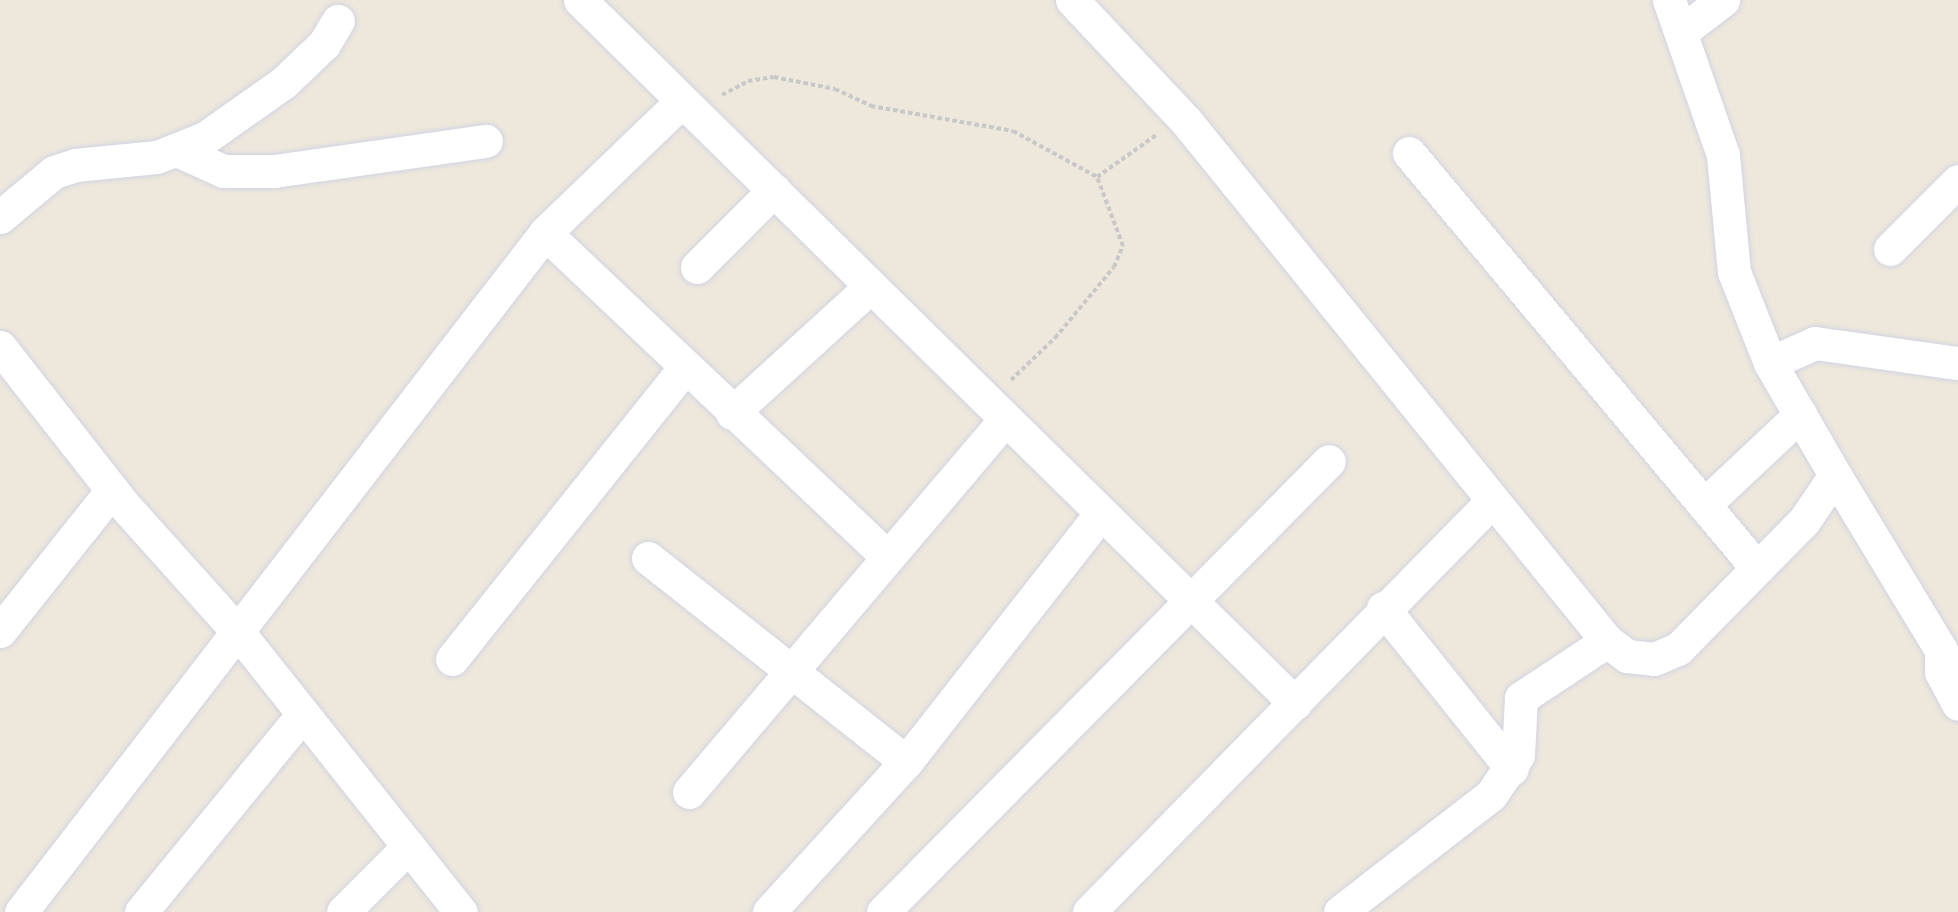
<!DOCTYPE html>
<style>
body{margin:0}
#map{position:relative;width:1958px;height:912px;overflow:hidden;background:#ede7dc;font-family:Mulish,sans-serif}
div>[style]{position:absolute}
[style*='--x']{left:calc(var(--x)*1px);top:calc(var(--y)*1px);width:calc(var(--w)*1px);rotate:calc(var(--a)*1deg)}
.path>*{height:4px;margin-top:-2px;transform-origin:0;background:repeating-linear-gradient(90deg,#c8c8c8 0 4.5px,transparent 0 7.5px)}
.roads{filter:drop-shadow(0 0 2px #d1d3e3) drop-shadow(0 0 2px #d1d3e3)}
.street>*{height:33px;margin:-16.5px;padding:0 16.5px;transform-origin:16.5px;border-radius:16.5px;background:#fff}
.secondary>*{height:33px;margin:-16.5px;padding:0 16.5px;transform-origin:16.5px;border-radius:16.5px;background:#fff}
span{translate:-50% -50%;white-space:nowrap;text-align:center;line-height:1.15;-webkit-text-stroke:4.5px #fff;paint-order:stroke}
</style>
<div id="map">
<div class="path">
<div style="--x:722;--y:95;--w:30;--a:-28"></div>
<div style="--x:748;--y:81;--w:26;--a:-9"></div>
<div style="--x:774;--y:77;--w:62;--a:11.1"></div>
<div style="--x:835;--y:89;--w:40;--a:25"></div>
<div style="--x:871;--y:106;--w:144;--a:10"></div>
<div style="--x:1013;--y:131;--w:96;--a:28.7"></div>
<div style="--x:1011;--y:380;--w:61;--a:-43.7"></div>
<div style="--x:1055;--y:338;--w:92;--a:-50.3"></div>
<div style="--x:1114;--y:267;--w:23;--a:-67"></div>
<div style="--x:1123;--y:246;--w:74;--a:-110.6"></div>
<div style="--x:1097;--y:177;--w:72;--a:-35.4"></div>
</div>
<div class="roads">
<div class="street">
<div style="--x:580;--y:0;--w:1003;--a:44.52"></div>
<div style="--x:1072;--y:0;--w:166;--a:46.7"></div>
<div style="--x:1186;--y:121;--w:669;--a:51.01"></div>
<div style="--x:1607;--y:641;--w:25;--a:37"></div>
<div style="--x:1627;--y:656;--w:27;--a:6"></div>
<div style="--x:1654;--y:659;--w:26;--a:-23"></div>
<div style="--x:1678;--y:649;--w:180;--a:-45.5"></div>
<div style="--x:1804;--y:521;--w:55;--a:-56"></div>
<div style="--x:1835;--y:475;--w:129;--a:-120.1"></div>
<div style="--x:1770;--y:363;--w:98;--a:-111.6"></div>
<div style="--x:1734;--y:272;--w:118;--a:-95.4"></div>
<div style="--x:1723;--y:155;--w:164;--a:-109.2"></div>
<div style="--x:1681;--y:32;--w:53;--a:-37.3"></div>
<div style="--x:682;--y:101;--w:190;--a:136.1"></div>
<div style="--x:545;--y:233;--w:470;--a:43.4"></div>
<div style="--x:179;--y:151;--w:48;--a:24.4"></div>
<div style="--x:223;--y:171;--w:51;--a:0"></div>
<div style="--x:274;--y:171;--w:214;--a:-8.1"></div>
<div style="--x:1409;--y:153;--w:542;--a:50.02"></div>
<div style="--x:0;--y:217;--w:70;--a:-39.8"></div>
<div style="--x:54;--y:172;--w:22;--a:-18"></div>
<div style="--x:75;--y:165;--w:82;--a:-5.6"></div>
<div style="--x:157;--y:157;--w:52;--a:-21.6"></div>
<div style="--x:205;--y:138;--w:95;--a:-35.2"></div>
<div style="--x:283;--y:83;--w:57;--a:-43.6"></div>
<div style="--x:324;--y:44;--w:27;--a:-59"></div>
<div style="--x:1890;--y:249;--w:96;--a:-45"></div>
<div style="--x:697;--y:267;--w:109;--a:-45"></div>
<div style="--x:1770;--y:363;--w:49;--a:-24"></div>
<div style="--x:1815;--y:343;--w:144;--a:8"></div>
<div style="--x:732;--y:413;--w:188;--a:-42.4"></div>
<div style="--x:1835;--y:475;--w:205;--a:58.8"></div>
<div style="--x:1941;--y:650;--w:22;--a:90"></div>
<div style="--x:1941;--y:672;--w:36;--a:62"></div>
<div style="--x:1704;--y:505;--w:132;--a:-43.2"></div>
<div style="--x:648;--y:558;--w:329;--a:38.3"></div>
<div style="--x:1383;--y:608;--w:206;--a:51.3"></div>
<div style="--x:0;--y:631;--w:180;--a:-51.5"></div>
<div style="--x:452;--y:659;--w:374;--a:-51.4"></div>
<div style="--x:689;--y:792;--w:488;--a:-49.7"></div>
<div style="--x:21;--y:912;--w:858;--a:-52.34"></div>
<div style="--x:141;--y:912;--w:256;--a:-50.7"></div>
<div style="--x:343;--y:912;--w:93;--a:-45"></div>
<div style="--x:769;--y:912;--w:203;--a:-47.6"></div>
<div style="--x:906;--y:762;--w:314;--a:-51.9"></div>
<div style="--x:883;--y:912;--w:634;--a:-45.32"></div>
<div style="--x:1089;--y:912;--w:576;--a:-45.56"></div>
<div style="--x:1340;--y:912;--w:191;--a:-37.8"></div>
<div style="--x:1491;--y:795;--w:48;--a:-56"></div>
<div style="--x:1518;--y:755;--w:57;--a:-87"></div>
<div style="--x:1521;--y:698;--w:103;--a:-33.5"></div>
</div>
<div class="secondary">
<div style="--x:0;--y:347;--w:199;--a:51.9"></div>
<div style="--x:123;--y:504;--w:172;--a:48.1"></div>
<div style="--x:238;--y:632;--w:358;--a:51.5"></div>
</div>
</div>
</div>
